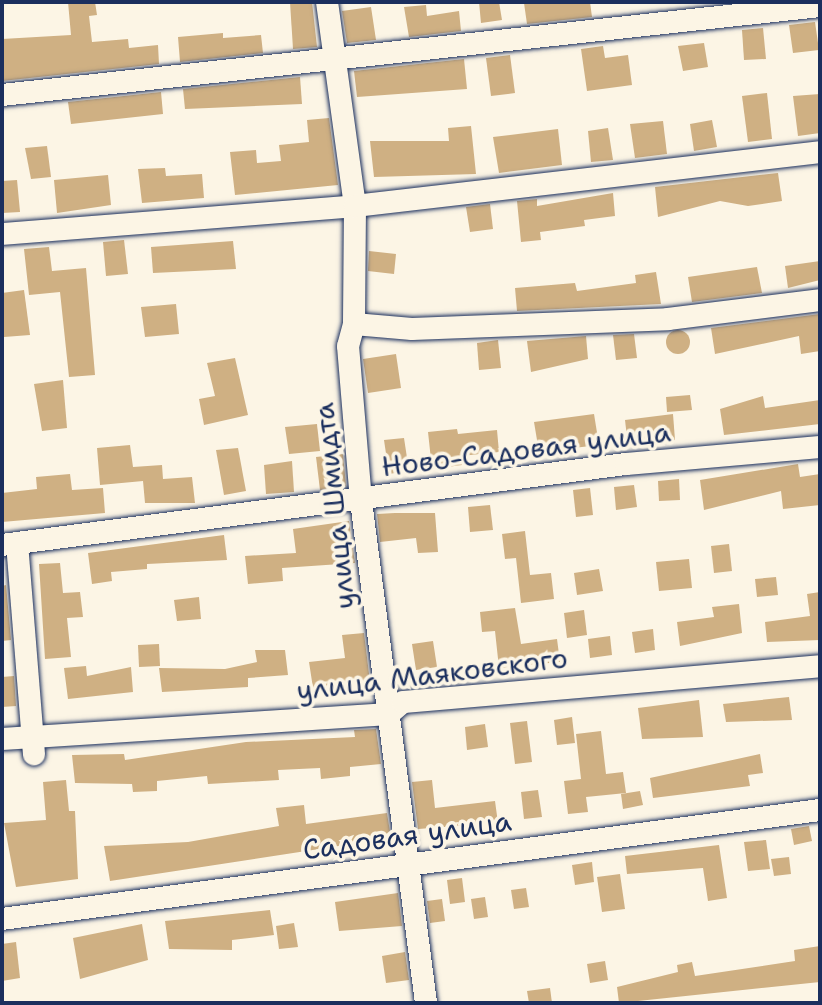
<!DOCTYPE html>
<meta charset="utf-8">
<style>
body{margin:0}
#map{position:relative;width:822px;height:1005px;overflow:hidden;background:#fcf5e5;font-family:"Shantell Sans",sans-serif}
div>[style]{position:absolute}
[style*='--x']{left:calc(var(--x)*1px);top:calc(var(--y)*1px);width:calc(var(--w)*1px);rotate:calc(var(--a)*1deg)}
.building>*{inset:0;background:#cfb083}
.round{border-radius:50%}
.roads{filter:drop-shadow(0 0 2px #1b2f5e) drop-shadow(0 0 2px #1b2f5e)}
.minor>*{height:22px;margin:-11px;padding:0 11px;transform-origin:11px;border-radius:11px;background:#fcf5e5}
span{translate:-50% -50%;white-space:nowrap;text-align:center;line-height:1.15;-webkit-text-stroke:7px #fcf5e5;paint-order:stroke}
.street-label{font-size:28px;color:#1b2f5e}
.frame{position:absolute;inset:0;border:4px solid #1b2f5e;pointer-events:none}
</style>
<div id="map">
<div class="building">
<div style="clip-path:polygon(68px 2px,95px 2px,97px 15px,89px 16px,92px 42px,128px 39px,129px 48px,158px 45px,159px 64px,2px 81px,2px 39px,71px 35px)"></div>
<div style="clip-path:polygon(290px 2px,312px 2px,317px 47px,293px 49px)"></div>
<div style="clip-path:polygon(479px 2px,499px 2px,502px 20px,481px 23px)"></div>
<div style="clip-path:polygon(590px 2px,592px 17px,527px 24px,524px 3px)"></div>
<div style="clip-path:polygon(426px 5px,427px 16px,459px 11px,461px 31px,409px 37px,404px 7px)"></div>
<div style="clip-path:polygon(371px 7px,376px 40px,347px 43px,342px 11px)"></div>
<div style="clip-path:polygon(815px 22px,819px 50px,793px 53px,789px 25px)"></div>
<div style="clip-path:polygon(763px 28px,766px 59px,744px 60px,742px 30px)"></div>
<div style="clip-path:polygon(223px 33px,223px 38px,261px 35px,263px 53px,180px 62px,178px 37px)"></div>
<div style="clip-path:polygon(704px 43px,708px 67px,683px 71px,678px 46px)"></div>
<div style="clip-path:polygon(603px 46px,605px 58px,628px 55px,632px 85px,587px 91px,581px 49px)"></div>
<div style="clip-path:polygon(510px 55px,515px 93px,491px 96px,486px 58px)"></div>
<div style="clip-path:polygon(464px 59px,467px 89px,357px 97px,354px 71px)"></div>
<div style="clip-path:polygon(300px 77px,302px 104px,185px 109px,183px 89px)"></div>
<div style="clip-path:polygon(161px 92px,163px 114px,71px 124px,68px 102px)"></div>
<div style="clip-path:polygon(767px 93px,772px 139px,748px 142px,742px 96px)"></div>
<div style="clip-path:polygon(820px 94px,820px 133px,798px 136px,793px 96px)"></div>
<div style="clip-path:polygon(329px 118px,338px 185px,235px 195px,230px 152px,256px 150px,257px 163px,281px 161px,279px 145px,309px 142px,307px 120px)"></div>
<div style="clip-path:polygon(712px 120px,717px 147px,694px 151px,690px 124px)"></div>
<div style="clip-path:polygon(663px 121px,667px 154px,635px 158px,630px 124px)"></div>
<div style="clip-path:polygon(471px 126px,476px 174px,374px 177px,370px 141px,449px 141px,448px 128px)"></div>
<div style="clip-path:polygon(608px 128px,613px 160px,591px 162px,588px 131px)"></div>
<div style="clip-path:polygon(558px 129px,562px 165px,499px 173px,493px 137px)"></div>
<div style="clip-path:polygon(47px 146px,51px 177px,31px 179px,25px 148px)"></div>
<div style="clip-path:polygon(165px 168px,166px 176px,202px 174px,204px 198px,142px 203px,138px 169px)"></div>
<div style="clip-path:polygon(778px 173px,782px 201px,748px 206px,720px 201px,658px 217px,655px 187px)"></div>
<div style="clip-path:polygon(108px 175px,111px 205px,57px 213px,54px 180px)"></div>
<div style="clip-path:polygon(17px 180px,20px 212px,2px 213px,2px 181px)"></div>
<div style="clip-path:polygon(613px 193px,615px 216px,584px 220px,585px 226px,540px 232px,541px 240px,521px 242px,517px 201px,537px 199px,537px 206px)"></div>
<div style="clip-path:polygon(490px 204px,493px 229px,470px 232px,466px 207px)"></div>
<div style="clip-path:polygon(124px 240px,128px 274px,106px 276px,103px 242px)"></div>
<div style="clip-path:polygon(233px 241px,236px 269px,153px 273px,151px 247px)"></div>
<div style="clip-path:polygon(49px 247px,52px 271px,86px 268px,95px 375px,69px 377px,60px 292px,29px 295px,24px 249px)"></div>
<div style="clip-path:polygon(369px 251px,396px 254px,394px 274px,368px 271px)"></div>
<div style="clip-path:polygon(820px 261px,820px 280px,788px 288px,785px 266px)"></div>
<div style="clip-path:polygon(757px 267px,762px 293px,692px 302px,688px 277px)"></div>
<div style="clip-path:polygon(656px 272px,661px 304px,517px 311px,515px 288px,575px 283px,577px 291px,636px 283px,635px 275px)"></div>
<div style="clip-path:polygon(24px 290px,30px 335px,4px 337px,2px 293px)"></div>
<div style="clip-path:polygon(176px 304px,179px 334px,145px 337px,141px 307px)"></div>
<div style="clip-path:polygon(820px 314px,820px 351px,801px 354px,799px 336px,715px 354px,711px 328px)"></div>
<div class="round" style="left:666px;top:330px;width:24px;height:24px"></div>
<div style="clip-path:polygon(634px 334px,637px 358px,616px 360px,613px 335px)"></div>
<div style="clip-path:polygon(586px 336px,588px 359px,531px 372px,527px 341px)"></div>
<div style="clip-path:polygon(498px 340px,501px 368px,479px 370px,477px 343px)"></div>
<div style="clip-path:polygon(396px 354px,401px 388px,368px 393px,363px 359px)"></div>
<div style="clip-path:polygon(235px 358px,248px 415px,204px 425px,199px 399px,215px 396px,207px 363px)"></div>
<div style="clip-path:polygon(63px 380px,67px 428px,42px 431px,34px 384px)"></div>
<div style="clip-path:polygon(690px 395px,692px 410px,667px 412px,666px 397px)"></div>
<div style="clip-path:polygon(763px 396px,765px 408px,820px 400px,820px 424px,724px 435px,720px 409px)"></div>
<div style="clip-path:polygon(594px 414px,599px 445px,539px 452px,534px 422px)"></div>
<div style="clip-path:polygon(673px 414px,675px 440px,628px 446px,625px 420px)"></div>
<div style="clip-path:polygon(317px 424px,320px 451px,289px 454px,285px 427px)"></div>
<div style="clip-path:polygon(457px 429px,458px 434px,497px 430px,499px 452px,461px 456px,462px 465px,432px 469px,428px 432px)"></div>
<div style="clip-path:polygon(404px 438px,409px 471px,389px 474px,384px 440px)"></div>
<div style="clip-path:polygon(130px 445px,133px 467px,162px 465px,163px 479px,192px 477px,195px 503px,145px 503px,143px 481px,100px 485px,97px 448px)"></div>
<div style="clip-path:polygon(238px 448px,246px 491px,224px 495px,216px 450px)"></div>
<div style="clip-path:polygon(343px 454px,346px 486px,320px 490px,316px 457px)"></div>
<div style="clip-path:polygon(292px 461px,294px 492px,266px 494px,264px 465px)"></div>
<div style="clip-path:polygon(798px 464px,800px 477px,820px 474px,820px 505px,783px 509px,781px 491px,704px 510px,700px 480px)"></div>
<div style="clip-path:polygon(70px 474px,72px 490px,103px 488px,105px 513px,2px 522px,2px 493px,37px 489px,36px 477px)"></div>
<div style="clip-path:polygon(679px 479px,680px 500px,659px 501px,658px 481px)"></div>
<div style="clip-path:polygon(634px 485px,637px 507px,616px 510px,614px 487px)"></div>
<div style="clip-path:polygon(590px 488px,593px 515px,576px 517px,573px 490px)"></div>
<div style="clip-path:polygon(490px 505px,493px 530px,470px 532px,468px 507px)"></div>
<div style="clip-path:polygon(395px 513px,435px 513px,438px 552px,418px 553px,416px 538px,380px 542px,377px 514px)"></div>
<div style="clip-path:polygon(349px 521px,355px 563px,282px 568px,283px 581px,248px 584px,245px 556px,296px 553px,293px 529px)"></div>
<div style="clip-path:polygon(525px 531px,530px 575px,551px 573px,554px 599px,521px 603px,516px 558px,505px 559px,502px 534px)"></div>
<div style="clip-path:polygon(224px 535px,227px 560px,147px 564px,147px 569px,111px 572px,112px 581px,92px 584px,88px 553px)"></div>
<div style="clip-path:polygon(729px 544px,732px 571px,714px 573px,711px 546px)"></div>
<div style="clip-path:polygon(689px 559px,692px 588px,659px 591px,656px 562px)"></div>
<div style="clip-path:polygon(60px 563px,63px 593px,80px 592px,83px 617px,67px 618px,71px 657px,45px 659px,39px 564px)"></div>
<div style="clip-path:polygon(599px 569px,603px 591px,577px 595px,574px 573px)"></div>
<div style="clip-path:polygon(776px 577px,778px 595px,757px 597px,755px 579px)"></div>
<div style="clip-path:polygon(6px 585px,11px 640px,2px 641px,2px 586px)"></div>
<div style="clip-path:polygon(820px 592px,820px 640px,767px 642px,765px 622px,810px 616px,807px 594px)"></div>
<div style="clip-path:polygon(199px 597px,201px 619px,177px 621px,174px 600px)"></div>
<div style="clip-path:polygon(739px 604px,742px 633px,680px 646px,677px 622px,714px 617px,712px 607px)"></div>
<div style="clip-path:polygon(515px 608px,521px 644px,557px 639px,560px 662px,499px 668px,495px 631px,482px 632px,480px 612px)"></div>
<div style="clip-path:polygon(584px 610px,587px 635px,567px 638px,564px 613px)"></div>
<div style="clip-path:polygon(653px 629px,655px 650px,635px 653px,632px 632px)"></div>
<div style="clip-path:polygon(364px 633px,370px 682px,313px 688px,309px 662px,345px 658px,342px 635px)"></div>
<div style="clip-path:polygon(610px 636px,612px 655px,590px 658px,588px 639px)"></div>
<div style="clip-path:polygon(433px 641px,437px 667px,416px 670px,412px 644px)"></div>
<div style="clip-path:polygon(159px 644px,160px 666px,139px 667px,138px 645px)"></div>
<div style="clip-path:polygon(255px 650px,285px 650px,288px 675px,248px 678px,248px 687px,162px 692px,159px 668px,225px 669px,257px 662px)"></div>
<div style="clip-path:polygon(86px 666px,87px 676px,131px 667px,133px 692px,68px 699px,64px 668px)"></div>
<div style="clip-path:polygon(14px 676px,16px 706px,2px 707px,2px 677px)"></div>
<div style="clip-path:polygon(789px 697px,792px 720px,726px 722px,723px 704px)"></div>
<div style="clip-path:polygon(699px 700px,703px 737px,642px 739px,638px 708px)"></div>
<div style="clip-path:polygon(572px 717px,575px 743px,557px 745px,554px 720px)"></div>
<div style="clip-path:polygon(527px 721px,532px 762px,515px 764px,510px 723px)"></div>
<div style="clip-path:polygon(485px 724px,488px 747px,467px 750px,465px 727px)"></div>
<div style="clip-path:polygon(376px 729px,381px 764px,350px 767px,350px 776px,321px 779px,320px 768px,278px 770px,279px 780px,208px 784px,207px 776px,157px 781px,157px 791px,133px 792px,132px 784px,75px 783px,72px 755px,124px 754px,125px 760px,246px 742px,355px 737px,354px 730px)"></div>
<div style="clip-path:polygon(601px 731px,606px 774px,623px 772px,626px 793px,586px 797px,588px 812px,568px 814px,564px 781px,581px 779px,576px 734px)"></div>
<div style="clip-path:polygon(760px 754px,763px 773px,748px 775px,750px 786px,653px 798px,650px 778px)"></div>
<div style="clip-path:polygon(66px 780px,69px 811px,75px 811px,78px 879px,16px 887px,4px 823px,46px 820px,43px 782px)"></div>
<div style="clip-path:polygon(432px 780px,435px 808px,495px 801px,498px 823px,418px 829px,412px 782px)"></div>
<div style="clip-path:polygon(538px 790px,542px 817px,524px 819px,521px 792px)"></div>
<div style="clip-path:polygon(640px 791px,643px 805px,623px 809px,621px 794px)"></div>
<div style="clip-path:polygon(304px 805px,306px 824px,387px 813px,391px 838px,110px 881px,104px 846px,188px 842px,279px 826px,276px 808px)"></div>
<div style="clip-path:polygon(809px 826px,812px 841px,794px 845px,791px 829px)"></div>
<div style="clip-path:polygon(766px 840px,770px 869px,748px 871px,744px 842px)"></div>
<div style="clip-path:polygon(719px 845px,727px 898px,708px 901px,703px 868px,627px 874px,625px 856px)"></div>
<div style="clip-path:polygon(789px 857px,791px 874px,774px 876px,771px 859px)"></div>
<div style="clip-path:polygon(592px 862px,594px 882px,575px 885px,572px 865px)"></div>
<div style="clip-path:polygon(620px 874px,625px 909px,602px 912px,597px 877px)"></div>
<div style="clip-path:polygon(462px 878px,465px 902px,450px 904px,447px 880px)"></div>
<div style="clip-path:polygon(526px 888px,529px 907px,514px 909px,511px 890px)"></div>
<div style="clip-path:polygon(398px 893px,402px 926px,339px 931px,335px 902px)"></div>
<div style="clip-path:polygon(485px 897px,488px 917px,474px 919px,471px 899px)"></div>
<div style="clip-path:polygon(442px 899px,445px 921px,430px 923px,427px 901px)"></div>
<div style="clip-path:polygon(270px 910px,274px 935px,232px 940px,232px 950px,169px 949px,165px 921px)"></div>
<div style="clip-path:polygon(294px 923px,298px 947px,279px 949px,276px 926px)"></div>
<div style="clip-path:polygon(142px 924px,148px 960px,80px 979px,73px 938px)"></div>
<div style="clip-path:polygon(16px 942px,20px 978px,2px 981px,2px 944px)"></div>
<div style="clip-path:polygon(820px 946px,820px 982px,619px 1003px,617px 987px,678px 972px,677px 965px,692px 962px,695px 976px,795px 961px,794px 950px)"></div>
<div style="clip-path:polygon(405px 952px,409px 980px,386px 983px,382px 956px)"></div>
<div style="clip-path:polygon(605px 961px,608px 980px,590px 983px,587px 964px)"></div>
<div style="clip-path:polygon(550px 988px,552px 1003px,529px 1003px,527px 991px)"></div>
</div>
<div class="roads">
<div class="minor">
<div style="--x:327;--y:2;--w:206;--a:82.2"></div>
<div style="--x:355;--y:206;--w:118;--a:90.5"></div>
<div style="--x:354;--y:324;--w:23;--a:105"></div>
<div style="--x:348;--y:346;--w:156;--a:85.2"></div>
<div style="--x:361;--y:501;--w:506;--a:82.62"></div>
<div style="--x:2;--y:95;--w:823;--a:-6.21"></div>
<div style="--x:2;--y:234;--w:354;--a:-4.5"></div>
<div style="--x:355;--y:206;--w:468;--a:-6.6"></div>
<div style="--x:354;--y:324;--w:58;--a:4.9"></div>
<div style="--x:412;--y:329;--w:256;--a:-2.2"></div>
<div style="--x:668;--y:319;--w:153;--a:-7.1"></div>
<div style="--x:17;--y:543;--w:212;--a:85.4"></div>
<div style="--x:2;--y:545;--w:629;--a:-7.4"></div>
<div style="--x:626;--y:464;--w:195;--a:-5"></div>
<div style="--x:2;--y:739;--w:388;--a:-3.7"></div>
<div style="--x:389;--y:714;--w:18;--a:-41"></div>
<div style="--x:403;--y:702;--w:419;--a:-4.9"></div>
<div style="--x:2;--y:919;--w:825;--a:-7.59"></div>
</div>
</div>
<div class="street-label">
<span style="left:526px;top:449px;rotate:-7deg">Ново-Садовая улица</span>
<span style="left:334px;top:506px;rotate:-96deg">улица Шмидта</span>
<span style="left:432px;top:674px;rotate:-7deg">улица Маяковского</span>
<span style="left:407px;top:835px;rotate:-8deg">Садовая улица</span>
</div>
<div class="frame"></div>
</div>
